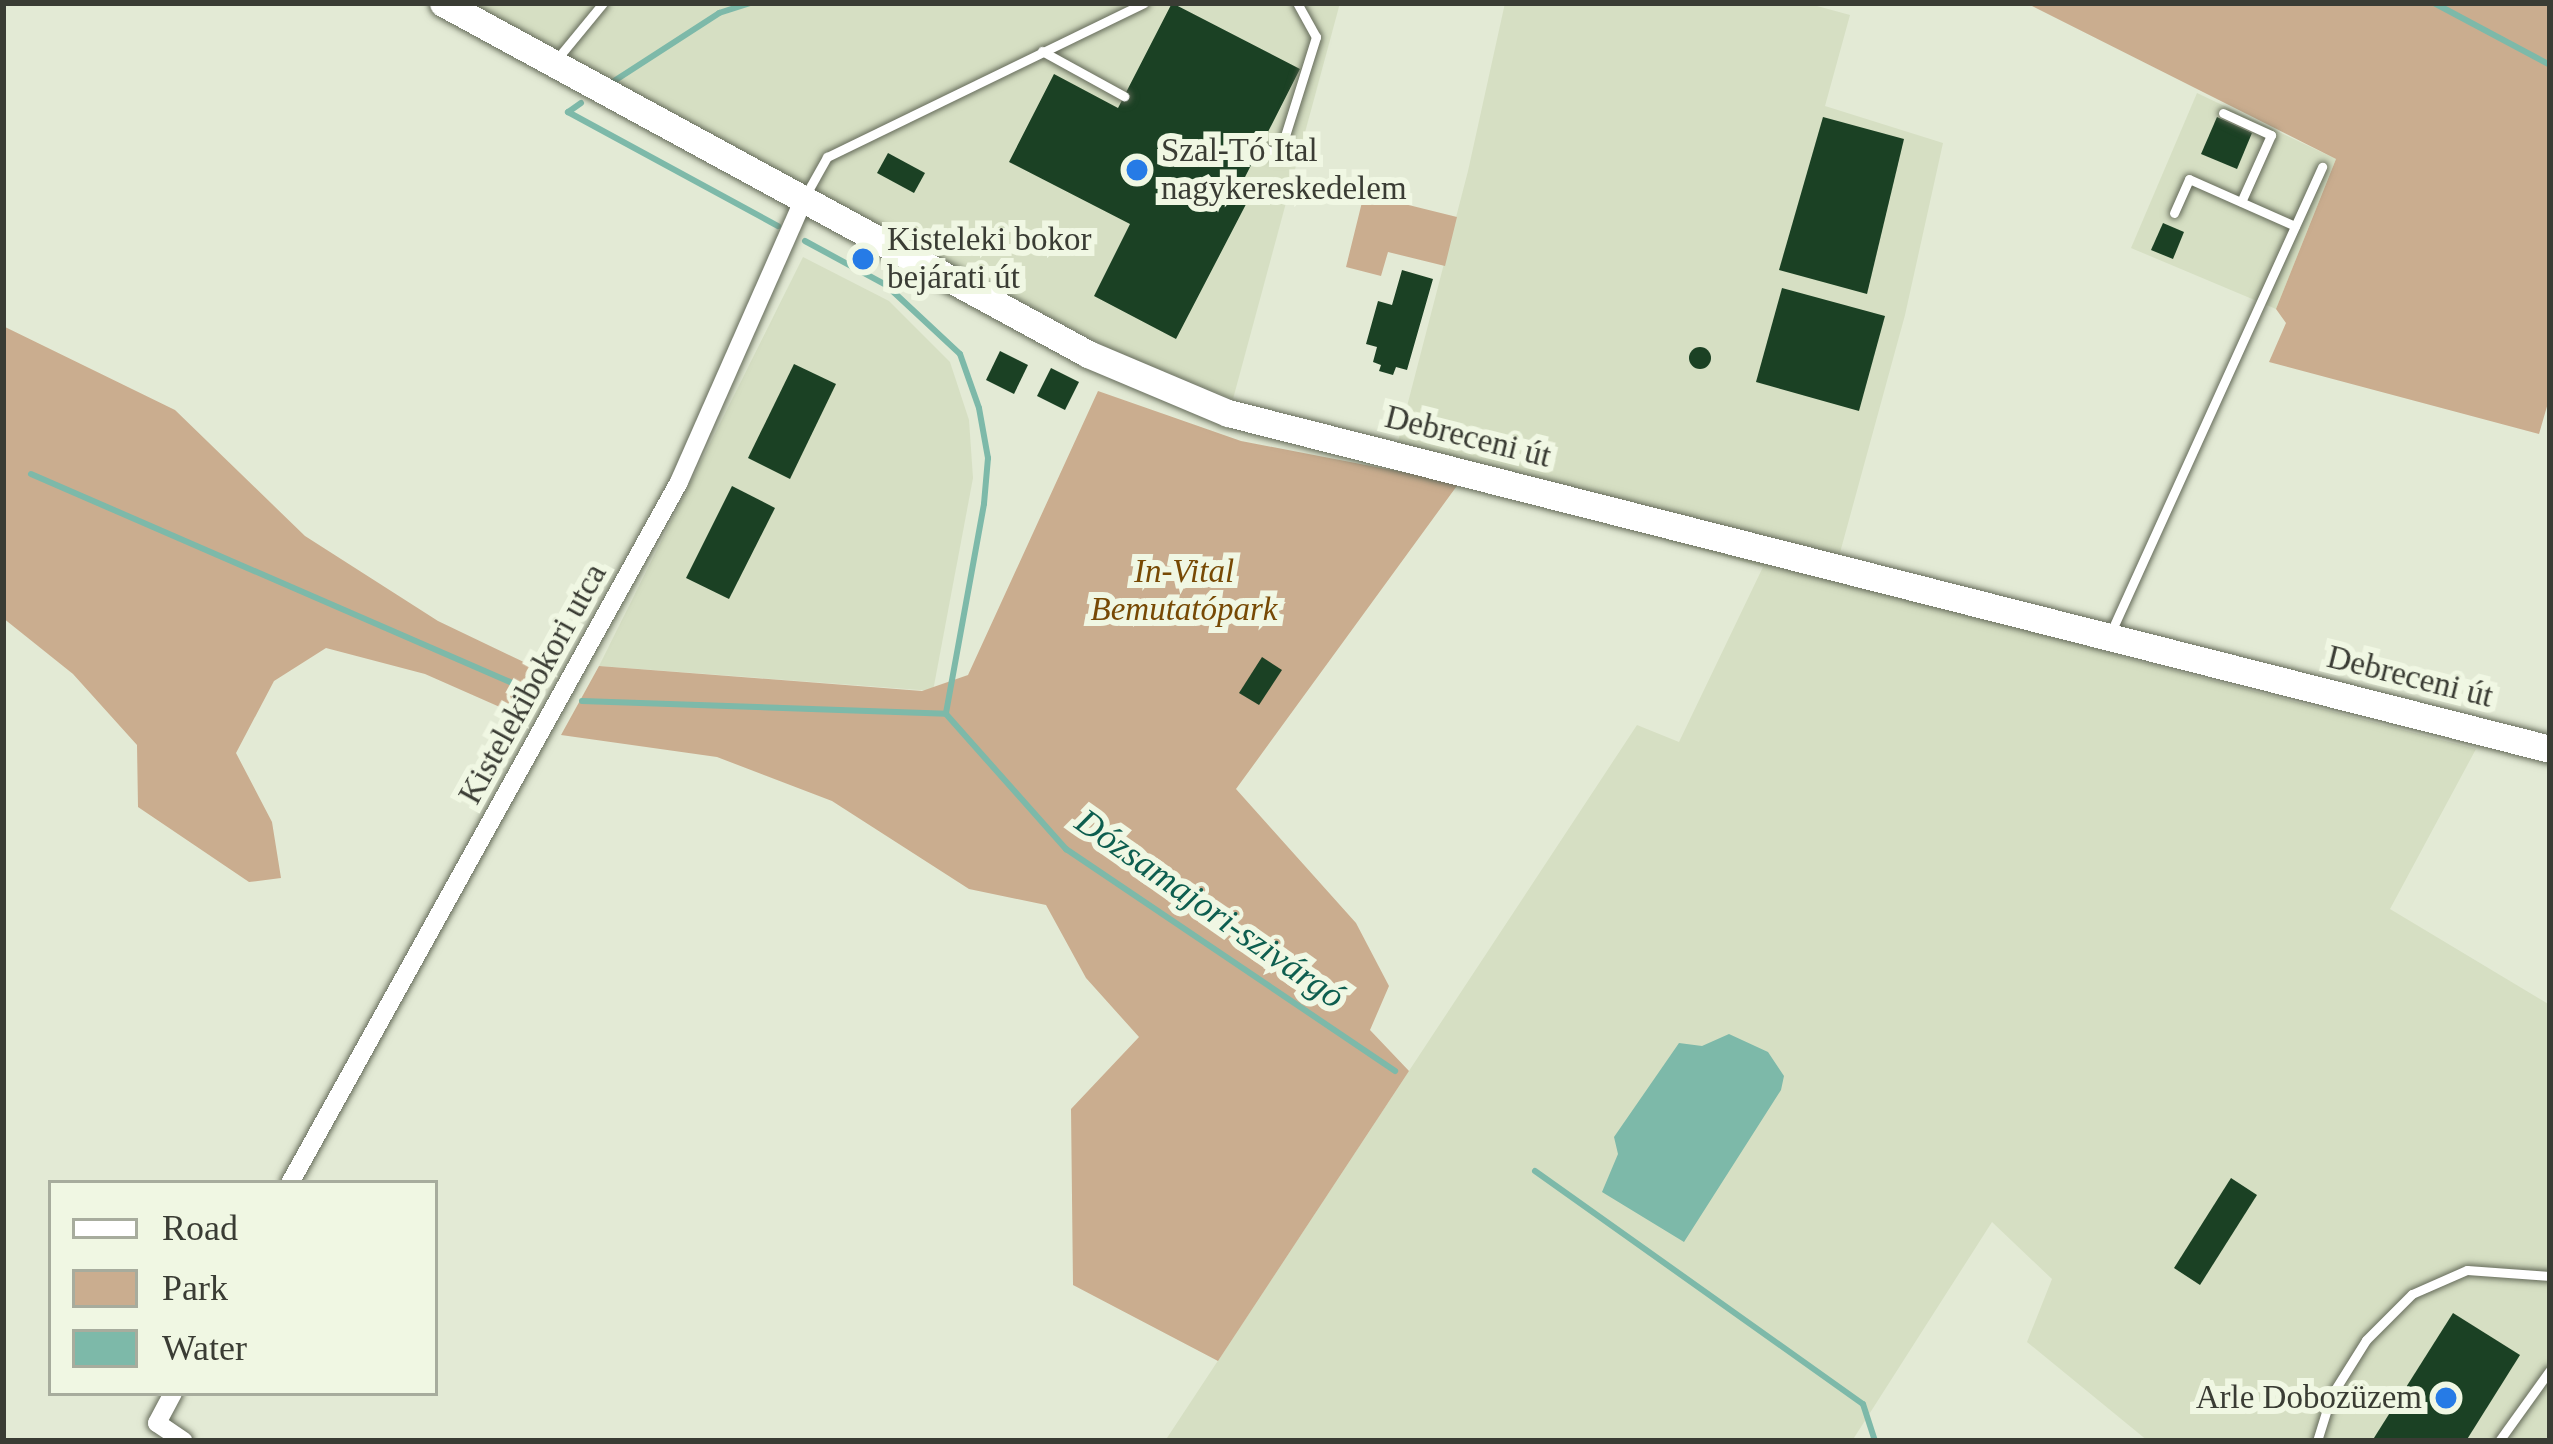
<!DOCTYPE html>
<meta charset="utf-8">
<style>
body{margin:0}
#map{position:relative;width:2553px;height:1444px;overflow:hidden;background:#e3ead5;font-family:Georgia,serif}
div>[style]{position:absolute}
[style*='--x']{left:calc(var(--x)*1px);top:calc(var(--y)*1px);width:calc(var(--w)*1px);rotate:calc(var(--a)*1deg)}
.built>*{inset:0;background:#d6dfc3}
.green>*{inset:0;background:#caad8f}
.water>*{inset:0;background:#7db9a9}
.stream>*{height:6px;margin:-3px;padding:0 3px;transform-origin:3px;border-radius:3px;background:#7db9a9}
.building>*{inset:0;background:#1b4124}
.round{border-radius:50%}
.roads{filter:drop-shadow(0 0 3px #646a59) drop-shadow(0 0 3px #646a59)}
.lane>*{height:9px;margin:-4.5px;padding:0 4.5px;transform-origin:4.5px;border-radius:4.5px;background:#fff}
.street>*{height:18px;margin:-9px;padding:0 9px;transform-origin:9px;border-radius:9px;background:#fff}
.secondary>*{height:27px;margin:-13.5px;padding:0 13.5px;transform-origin:13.5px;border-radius:13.5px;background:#fff}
.dots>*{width:33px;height:33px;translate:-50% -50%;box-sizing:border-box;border:6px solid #f0f7e3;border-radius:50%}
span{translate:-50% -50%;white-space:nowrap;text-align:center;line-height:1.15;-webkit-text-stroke:12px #f0f7e3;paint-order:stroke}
.poi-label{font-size:33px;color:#3a3c34}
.left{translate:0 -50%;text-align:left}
.right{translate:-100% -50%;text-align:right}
.street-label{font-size:33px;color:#3a3c34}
.park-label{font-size:33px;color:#774904;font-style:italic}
.water-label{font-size:36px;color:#0d5e4f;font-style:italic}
.frame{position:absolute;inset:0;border:6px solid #3a3c34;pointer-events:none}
.legend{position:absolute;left:48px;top:1180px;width:390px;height:216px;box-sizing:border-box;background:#f0f7e3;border:3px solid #a7ac9d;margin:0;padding:15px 21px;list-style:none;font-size:36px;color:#3a3c34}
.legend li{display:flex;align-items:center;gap:24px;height:60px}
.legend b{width:60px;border:3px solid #a7ac9d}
</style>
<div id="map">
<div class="built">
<div style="clip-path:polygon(474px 3px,1340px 3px,1233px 399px,1111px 349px,526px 40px)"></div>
<div style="clip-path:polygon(1505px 3px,1806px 3px,1850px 15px,1825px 106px,1943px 143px,1905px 315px,1835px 571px,2123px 657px,2476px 749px,2390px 909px,2550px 1005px,2550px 1441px,2148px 1441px,2027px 1342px,2052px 1279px,1992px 1222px,1852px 1441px,1165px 1441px,1637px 725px,1679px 742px,1763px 567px,1459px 483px,1390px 472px,1468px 171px)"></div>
<div style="clip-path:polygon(2197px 93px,2336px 159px,2276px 309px,2131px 248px)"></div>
<div style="clip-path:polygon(803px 257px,889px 301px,950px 362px,969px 420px,973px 478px,933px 691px,599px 666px)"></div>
</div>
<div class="green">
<div style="clip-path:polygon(2550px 3px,2550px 396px,2539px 434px,2269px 362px,2286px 323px,2276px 309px,2336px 159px,2030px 5px)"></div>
<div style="clip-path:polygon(1364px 194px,1457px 217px,1445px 266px,1388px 252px,1381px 276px,1346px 267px)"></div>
<div style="clip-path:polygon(3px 326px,175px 410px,305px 536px,438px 621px,551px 675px,529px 720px,425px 674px,326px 648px,274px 681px,236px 753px,272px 822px,281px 878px,249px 882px,138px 807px,137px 745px,73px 674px,3px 618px)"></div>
<div style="clip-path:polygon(1098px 391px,1241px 441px,1459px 483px,1236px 789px,1356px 923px,1389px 986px,1370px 1030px,1409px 1071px,1218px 1361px,1073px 1285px,1071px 1109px,1139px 1037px,1086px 978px,1046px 905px,969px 889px,832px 801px,717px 757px,561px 735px,599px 666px,922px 691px,968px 675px)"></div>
</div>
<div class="water">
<div style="clip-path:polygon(1729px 1034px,1768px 1052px,1784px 1076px,1781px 1090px,1684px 1242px,1602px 1192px,1618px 1154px,1614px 1137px,1679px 1043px,1702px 1046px)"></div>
</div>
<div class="stream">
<div style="--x:2434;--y:3;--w:132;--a:28.1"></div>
<div style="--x:611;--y:83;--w:129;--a:-32.9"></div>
<div style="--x:719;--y:13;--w:33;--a:-18"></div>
<div style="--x:581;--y:103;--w:16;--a:145"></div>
<div style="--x:568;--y:112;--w:239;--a:28.5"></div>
<div style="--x:805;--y:241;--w:92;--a:28.5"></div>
<div style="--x:886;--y:285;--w:101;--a:43"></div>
<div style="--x:960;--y:354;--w:57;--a:70.6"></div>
<div style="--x:979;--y:408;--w:51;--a:79.8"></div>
<div style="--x:988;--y:458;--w:46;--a:95"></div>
<div style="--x:984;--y:504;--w:213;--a:100.3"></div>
<div style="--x:946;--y:714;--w:181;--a:48.4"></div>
<div style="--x:1066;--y:849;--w:397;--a:34"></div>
<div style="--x:31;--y:474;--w:547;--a:23.47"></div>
<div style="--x:582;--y:701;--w:364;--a:2"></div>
<div style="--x:1535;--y:1171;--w:402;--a:35.4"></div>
<div style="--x:1863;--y:1404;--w:39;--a:72"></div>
</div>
<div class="building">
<div style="clip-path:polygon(1172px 3px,1300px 69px,1244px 179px,1256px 185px,1176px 339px,1094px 296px,1130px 224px,1009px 162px,1054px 74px,1118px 108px)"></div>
<div style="clip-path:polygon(1823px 117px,1904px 139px,1867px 294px,1779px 270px)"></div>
<div style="clip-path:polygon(2217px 117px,2252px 133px,2237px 169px,2201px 154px)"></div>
<div style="clip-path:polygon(888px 153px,925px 173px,914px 193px,877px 173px)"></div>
<div style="clip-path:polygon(2163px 223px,2184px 232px,2173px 259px,2151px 250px)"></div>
<div style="clip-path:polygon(1402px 270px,1433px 279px,1407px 370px,1396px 367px,1393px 375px,1379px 371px,1381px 365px,1373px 362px,1377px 347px,1366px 344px,1378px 301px,1392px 305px)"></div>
<div style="clip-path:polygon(1782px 288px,1885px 316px,1859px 411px,1756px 382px)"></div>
<div class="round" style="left:1689px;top:347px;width:22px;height:22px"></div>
<div style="clip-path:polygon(1000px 351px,1028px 365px,1014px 394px,986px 380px)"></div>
<div style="clip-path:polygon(794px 364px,836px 384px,790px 479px,748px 458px)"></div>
<div style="clip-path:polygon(1051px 368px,1079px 382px,1065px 410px,1037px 396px)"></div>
<div style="clip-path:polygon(732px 486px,775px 508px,729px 599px,686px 578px)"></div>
<div style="clip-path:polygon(1262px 657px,1282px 670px,1259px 705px,1239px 693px)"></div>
<div style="clip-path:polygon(2231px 1178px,2257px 1195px,2200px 1285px,2174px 1268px)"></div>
<div style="clip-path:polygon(2453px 1313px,2520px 1355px,2466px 1441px,2372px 1441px)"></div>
</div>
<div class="roads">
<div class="lane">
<div style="--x:1042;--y:51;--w:94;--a:28.8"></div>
<div style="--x:557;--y:59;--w:72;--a:-50.6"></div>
<div style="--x:2223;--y:113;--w:53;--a:24.6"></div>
<div style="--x:2271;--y:135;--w:73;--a:114.1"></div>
<div style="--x:1260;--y:147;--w:21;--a:23"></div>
<div style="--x:1279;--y:155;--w:124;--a:-72.6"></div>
<div style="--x:1316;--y:37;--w:39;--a:-119"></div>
<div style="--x:805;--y:196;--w:45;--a:-60.6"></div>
<div style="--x:827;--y:157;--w:352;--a:-25.9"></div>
<div style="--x:2174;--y:213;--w:37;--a:-66"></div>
<div style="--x:2189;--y:179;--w:116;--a:23.9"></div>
<div style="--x:2111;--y:632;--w:511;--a:-65.59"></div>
<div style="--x:2317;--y:1441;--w:47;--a:-72.7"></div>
<div style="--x:2331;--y:1396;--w:66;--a:-58"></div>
<div style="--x:2366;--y:1340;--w:65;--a:-45"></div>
<div style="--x:2412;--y:1294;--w:60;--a:-23.6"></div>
<div style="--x:2467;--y:1270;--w:83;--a:4.1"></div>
<div style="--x:2499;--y:1441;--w:87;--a:-54.3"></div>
</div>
<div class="street">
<div style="--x:290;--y:1183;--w:802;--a:-60.97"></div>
<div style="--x:679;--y:482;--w:307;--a:-66.2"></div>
<div style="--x:173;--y:1393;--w:34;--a:118"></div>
<div style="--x:157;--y:1423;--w:32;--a:34"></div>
</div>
<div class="secondary">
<div style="--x:443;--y:3;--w:734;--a:28.55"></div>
<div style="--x:1088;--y:354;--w:152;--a:22.9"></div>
<div style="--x:1228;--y:413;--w:1364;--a:14.26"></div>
</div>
</div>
<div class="dots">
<div style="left:1137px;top:170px;background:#267be6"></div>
<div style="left:863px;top:259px;background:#267be6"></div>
<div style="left:2446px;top:1398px;background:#267be6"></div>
</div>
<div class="poi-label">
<span class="left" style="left:1161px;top:170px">Szal-Tó Ital<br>nagykereskedelem</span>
<span class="left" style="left:887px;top:259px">Kisteleki bokor<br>bejárati út</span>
<span class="right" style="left:2422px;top:1398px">Arle Dobozüzem</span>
</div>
<div class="street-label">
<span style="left:1468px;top:437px;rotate:14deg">Debreceni út</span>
<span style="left:2410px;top:677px;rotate:14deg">Debreceni út</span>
<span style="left:533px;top:684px;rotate:-61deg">Kistelekibokori utca</span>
</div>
<div class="park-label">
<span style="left:1184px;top:591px">In-Vital<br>Bemutatópark</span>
</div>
<div class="water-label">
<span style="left:1210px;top:909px;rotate:35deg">Dózsamajori-szivárgó</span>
</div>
<div class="frame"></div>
<ul class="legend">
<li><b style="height:15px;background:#fff"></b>Road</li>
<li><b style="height:33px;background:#caad8f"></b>Park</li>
<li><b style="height:33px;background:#7db9a9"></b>Water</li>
</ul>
</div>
